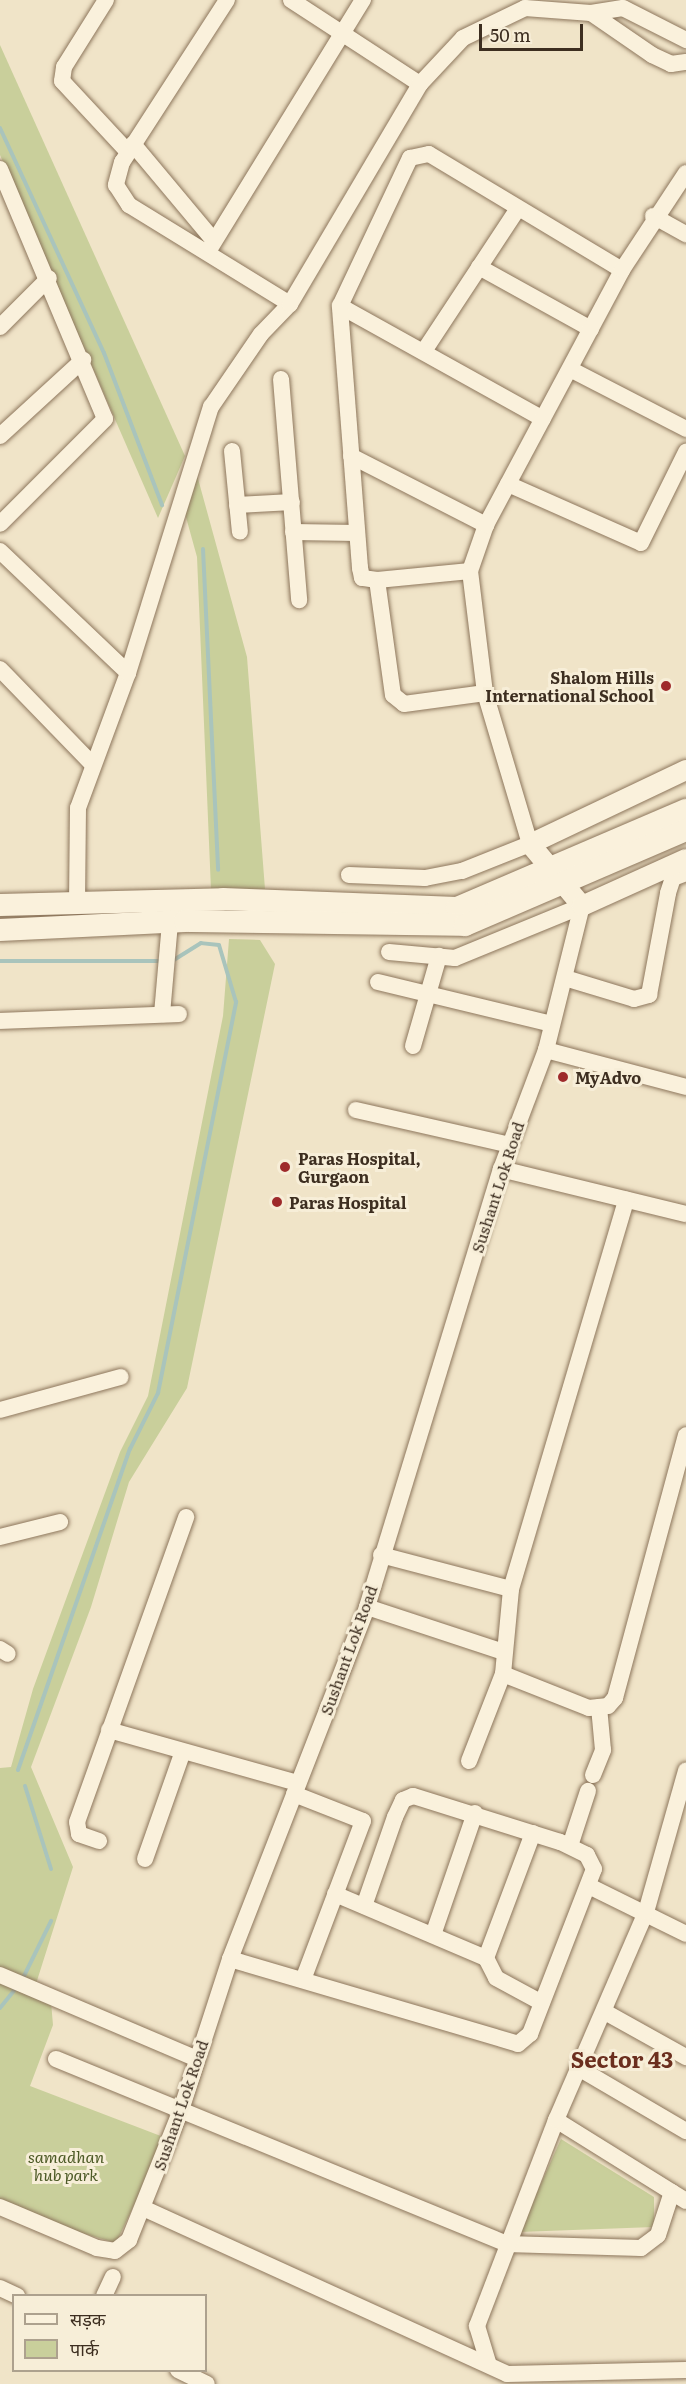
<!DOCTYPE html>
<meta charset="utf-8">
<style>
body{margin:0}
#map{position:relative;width:686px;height:2384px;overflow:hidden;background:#f0e4c8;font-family:Literata,"Noto Sans Devanagari",serif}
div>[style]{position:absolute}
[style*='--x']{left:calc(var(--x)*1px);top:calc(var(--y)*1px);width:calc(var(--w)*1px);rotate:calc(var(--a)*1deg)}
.green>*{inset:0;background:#c9cf9b}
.stream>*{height:4px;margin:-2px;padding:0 2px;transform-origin:2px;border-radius:2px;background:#a9c4bc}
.roads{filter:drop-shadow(0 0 2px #8d765c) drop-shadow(0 0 2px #8d765c)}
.minor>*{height:16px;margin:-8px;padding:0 8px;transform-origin:8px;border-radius:8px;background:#faf1dc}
.tertiary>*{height:20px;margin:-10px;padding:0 10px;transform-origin:10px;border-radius:10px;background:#faf1dc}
.secondary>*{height:22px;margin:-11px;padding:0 11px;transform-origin:11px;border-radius:11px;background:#faf1dc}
.dots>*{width:16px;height:16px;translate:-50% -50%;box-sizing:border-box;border:3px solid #f7eed8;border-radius:50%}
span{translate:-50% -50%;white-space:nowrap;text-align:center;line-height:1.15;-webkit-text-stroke:6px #f7eed8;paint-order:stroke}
.poi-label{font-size:16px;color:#3d2e20;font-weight:700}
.right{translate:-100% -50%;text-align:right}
.left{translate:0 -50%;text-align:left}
.street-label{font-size:16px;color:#3d2e20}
.park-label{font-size:16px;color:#4d5a26;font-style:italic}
.district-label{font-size:22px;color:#6b2e1e;font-weight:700}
.legend{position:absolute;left:12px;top:2294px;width:195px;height:78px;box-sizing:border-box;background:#f7eed8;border:2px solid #ada18e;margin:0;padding:8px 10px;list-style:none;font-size:18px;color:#3d2e20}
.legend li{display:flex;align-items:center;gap:12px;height:30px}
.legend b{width:30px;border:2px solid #ada18e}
.scale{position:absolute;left:479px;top:24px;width:104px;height:27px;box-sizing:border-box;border:3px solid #3d2e20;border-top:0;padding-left:8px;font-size:18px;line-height:21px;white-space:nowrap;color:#3d2e20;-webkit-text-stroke:4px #f7eed8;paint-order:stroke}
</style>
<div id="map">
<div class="green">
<div style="clip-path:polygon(0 45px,185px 456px,158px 518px,0 155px)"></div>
<div style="clip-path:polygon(197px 475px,247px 657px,265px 889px,211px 890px,197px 557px,184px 510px)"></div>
<div style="clip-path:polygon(229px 939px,260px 940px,275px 964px,187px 1388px,129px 1482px,91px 1607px,31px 1767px,73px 1867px,35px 1987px,51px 2002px,53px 2025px,30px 2086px,166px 2138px,116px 2243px,0 2209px,0 1768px,11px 1767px,33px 1689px,120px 1452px,148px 1396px,223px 1016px)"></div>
<div style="clip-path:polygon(561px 2139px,654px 2197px,654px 2227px,519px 2232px)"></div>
</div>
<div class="stream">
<div style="--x:0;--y:128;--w:248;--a:65.2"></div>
<div style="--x:104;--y:353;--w:163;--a:69.1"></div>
<div style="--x:203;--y:549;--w:321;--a:87.3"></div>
<div style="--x:0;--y:961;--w:161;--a:0"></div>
<div style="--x:18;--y:1770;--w:340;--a:-70.8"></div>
<div style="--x:130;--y:1449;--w:63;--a:-63.4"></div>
<div style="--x:158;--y:1393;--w:399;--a:-78.7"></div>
<div style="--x:236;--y:1002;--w:59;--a:-106.6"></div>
<div style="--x:219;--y:945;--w:18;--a:-174"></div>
<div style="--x:201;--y:943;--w:34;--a:148"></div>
<div style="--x:25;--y:1786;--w:87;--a:72.6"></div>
<div style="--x:22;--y:1980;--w:66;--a:-63.8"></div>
<div style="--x:0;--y:2008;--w:26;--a:-51"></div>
</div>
<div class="roads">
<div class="minor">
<div style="--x:106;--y:0;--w:79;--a:122.1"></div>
<div style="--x:64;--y:67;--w:14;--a:98"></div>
<div style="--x:62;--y:81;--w:97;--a:47.1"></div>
<div style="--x:227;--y:0;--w:193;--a:122.9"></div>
<div style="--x:122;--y:162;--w:24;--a:105"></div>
<div style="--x:116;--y:185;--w:24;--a:57"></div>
<div style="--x:129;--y:205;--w:189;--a:31.6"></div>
<div style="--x:291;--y:0;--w:154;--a:33.1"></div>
<div style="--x:591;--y:13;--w:32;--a:-9"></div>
<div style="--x:623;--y:8;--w:71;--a:26.9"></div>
<div style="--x:133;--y:144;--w:126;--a:50.1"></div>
<div style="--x:0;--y:169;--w:271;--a:67.2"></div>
<div style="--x:105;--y:419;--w:148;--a:135"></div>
<div style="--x:653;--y:216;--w:38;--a:29"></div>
<div style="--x:209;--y:250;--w:294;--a:-58.4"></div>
<div style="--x:479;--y:267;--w:128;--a:29"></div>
<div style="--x:340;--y:306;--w:232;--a:29.1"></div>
<div style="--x:0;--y:327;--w:69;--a:-45"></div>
<div style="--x:424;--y:351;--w:169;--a:-56.6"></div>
<div style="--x:570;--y:369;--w:131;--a:27.3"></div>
<div style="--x:281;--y:379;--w:222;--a:85.3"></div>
<div style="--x:0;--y:436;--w:113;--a:-42.5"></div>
<div style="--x:232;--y:451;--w:81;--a:84.4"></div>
<div style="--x:351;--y:456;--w:152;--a:27.1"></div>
<div style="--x:508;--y:484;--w:145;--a:23.9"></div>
<div style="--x:641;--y:543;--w:102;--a:-63.7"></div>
<div style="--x:237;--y:505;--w:55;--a:-3.1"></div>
<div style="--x:293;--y:532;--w:64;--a:0.9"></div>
<div style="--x:0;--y:551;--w:177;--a:43.6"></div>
<div style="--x:470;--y:571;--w:93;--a:174.5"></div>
<div style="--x:377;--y:580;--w:15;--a:-172"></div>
<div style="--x:362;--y:578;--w:10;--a:-101"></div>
<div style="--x:360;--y:568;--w:263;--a:-94.4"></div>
<div style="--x:340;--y:306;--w:164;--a:-64.7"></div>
<div style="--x:410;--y:158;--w:19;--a:-12"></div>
<div style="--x:429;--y:154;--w:225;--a:31"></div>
<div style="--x:377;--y:580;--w:116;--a:82.1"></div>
<div style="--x:393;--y:695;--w:14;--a:39"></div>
<div style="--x:404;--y:704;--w:82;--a:-7.7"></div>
<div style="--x:0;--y:669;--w:132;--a:45.9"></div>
<div style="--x:349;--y:875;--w:76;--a:2.3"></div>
<div style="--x:425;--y:878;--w:38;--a:-11"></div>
<div style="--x:462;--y:871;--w:73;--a:-21.7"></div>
<div style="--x:530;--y:844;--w:158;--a:-106.6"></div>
<div style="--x:485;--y:693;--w:123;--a:-97"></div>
<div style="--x:470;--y:571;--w:49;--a:-70.8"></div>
<div style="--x:486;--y:525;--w:289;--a:-61.9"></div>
<div style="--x:622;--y:270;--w:116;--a:-56.6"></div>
<div style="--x:77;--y:903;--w:95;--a:-89.4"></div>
<div style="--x:78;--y:808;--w:144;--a:-69.7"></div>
<div style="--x:128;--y:673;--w:279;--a:-72.7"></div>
<div style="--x:211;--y:407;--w:88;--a:-55.6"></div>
<div style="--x:261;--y:334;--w:42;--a:-46"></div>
<div style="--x:290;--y:304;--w:256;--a:-59.4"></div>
<div style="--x:420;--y:84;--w:63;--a:-46.9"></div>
<div style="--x:463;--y:38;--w:69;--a:-25.8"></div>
<div style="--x:525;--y:8;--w:66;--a:4.3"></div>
<div style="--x:591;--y:13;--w:74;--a:34.5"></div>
<div style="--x:652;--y:55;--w:21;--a:25"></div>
<div style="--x:671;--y:64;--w:15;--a:-8"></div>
<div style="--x:389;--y:952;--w:66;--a:5.2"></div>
<div style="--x:455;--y:958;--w:137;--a:-22.3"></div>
<div style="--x:565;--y:978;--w:72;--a:16.9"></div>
<div style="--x:634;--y:999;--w:16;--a:-15"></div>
<div style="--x:649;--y:995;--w:104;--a:-79.4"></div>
<div style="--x:668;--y:893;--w:16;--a:-72"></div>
<div style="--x:673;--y:878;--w:14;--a:-21"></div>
<div style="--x:378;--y:982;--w:179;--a:13.6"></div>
<div style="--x:162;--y:1014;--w:92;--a:-85"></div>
<div style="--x:0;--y:1021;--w:179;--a:-2.2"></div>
<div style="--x:413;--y:1046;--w:94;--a:-73.9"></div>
<div style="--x:546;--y:1050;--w:145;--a:14.8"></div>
<div style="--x:356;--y:1110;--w:158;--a:12.8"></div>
<div style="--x:501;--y:1169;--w:190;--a:13.7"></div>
<div style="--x:0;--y:1410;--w:125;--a:-15.3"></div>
<div style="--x:0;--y:1537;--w:62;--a:-14"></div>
<div style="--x:381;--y:1555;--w:134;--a:14.7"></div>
<div style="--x:367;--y:1607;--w:141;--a:18.2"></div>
<div style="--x:0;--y:1649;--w:9;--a:32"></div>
<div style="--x:503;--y:1674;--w:85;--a:-84.6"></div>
<div style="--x:511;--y:1589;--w:406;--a:-73.5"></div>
<div style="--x:109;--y:1730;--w:196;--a:15.7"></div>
<div style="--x:469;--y:1761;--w:93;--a:-68.7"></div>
<div style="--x:503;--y:1674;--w:92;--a:21.6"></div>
<div style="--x:589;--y:1708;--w:19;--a:-6"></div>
<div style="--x:608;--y:1706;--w:11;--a:-49"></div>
<div style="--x:615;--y:1698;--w:272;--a:-74.9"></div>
<div style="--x:593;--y:1775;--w:27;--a:-68"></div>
<div style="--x:603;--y:1750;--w:43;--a:-95.3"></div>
<div style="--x:294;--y:1794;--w:74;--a:21.4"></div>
<div style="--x:363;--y:1821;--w:170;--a:110.7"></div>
<div style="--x:533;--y:1833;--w:134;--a:110.6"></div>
<div style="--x:486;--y:1958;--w:22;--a:63"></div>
<div style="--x:496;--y:1978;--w:52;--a:28.5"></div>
<div style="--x:99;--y:1841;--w:21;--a:-161"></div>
<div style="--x:79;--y:1834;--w:12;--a:-99"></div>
<div style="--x:77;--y:1822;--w:324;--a:-70.3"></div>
<div style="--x:570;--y:1846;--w:58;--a:-71.9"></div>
<div style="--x:145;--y:1859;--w:114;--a:-70.6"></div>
<div style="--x:589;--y:1886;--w:108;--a:26.3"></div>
<div style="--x:335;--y:1894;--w:164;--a:23"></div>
<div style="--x:433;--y:1935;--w:129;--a:-71"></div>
<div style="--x:230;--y:1959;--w:300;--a:16.4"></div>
<div style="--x:518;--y:2044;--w:16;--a:-40"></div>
<div style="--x:530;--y:2034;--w:177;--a:-68.8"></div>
<div style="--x:594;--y:1869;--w:16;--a:-117"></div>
<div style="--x:587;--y:1855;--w:30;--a:-154"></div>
<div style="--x:560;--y:1842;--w:154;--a:-162.6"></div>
<div style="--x:413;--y:1796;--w:11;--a:158"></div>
<div style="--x:403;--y:1800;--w:19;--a:115"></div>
<div style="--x:395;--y:1817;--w:94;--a:109.2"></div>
<div style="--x:0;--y:1975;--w:214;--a:23.1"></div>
<div style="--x:605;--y:2012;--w:93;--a:29.1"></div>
<div style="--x:56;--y:2059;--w:487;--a:22.3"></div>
<div style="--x:506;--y:2244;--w:135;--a:1.7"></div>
<div style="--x:641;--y:2248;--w:21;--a:-37"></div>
<div style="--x:658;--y:2235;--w:45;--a:-72"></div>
<div style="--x:582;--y:2070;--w:121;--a:30.4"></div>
<div style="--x:556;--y:2120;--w:153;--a:31.9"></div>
<div style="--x:0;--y:2207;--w:105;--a:22.9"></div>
<div style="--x:97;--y:2248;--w:18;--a:9"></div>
<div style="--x:115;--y:2251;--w:18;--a:-38"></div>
<div style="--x:129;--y:2240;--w:140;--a:-68.2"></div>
<div style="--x:181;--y:2110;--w:159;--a:-72"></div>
<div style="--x:230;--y:1959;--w:378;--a:-68.7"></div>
<div style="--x:367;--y:1607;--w:458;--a:-73"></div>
<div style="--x:501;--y:1169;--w:127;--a:-69.3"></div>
<div style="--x:546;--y:1050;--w:148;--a:-76"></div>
<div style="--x:143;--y:2208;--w:400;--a:24.5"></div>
<div style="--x:507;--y:2374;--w:179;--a:-1.3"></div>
<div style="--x:0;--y:2288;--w:19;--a:25"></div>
<div style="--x:104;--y:2296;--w:21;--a:-65"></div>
<div style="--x:488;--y:2362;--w:38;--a:-107"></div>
<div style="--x:477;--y:2326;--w:221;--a:-69"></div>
<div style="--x:556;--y:2120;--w:227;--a:-66.6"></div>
<div style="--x:646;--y:1912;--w:147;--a:-74.2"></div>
<div style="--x:178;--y:2370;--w:32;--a:26"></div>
</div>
<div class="tertiary">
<div style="--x:686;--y:770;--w:173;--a:154.6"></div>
<div style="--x:530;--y:844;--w:81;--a:50"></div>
<div style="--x:582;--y:906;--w:114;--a:-24.3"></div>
</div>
<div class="secondary">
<div style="--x:0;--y:905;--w:223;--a:-1.5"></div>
<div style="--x:223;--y:899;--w:234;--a:2.2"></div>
<div style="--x:457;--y:908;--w:249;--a:-23.2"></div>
<div style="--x:0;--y:930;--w:185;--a:-2.8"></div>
<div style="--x:185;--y:921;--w:280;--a:0.8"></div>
<div style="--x:465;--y:925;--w:241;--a:-23.3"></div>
</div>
</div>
<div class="dots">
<div style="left:666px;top:686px;background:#9e2a2b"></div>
<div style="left:563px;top:1077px;background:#9e2a2b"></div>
<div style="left:285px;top:1167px;background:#9e2a2b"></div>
<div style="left:277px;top:1202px;background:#9e2a2b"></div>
</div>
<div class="poi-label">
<span class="right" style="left:654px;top:686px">Shalom Hills<br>International School</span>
<span class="left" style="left:575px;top:1077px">MyAdvo</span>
<span class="left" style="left:298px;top:1167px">Paras Hospital,<br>Gurgaon</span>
<span class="left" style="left:289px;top:1202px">Paras Hospital</span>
</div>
<div class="street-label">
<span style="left:497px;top:1187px;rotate:-72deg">Sushant Lok Road</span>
<span style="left:348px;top:1650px;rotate:-70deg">Sushant Lok Road</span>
<span style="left:180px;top:2105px;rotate:-71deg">Sushant Lok Road</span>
</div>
<div class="park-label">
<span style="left:66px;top:2165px">samadhan<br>hub park</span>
</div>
<div class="district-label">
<span style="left:622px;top:2059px">Sector 43</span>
</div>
<ul class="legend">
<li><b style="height:8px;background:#faf1dc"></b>सड़क</li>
<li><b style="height:16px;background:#c9cf9b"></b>पार्क</li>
</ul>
<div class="scale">50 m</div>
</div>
